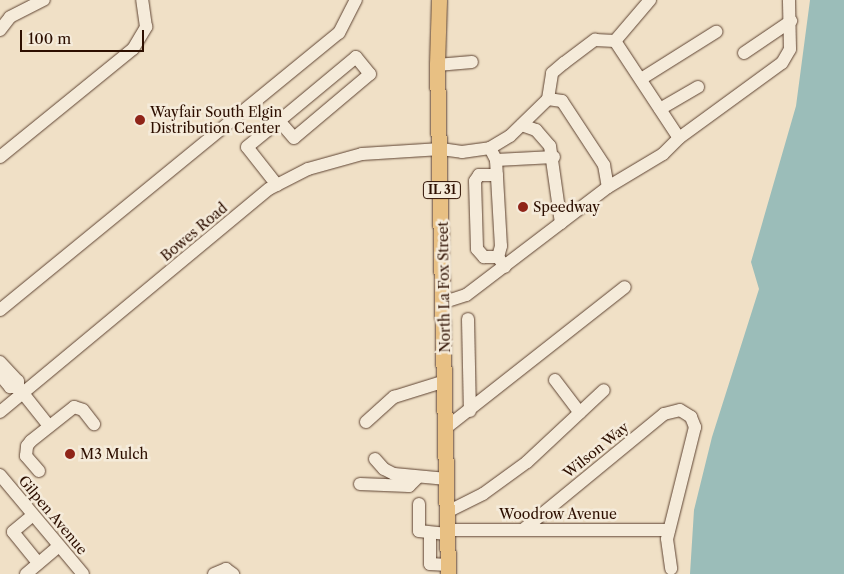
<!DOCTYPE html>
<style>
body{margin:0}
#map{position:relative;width:844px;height:574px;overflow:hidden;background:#f0e0c6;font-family:"Libre Caslon Text",serif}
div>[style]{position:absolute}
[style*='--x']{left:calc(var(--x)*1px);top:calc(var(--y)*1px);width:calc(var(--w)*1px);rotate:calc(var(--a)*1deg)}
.water>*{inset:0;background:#9bbdb9}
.roads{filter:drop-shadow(0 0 1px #5e4332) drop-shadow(0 0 1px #5e4332)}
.minor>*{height:12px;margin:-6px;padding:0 6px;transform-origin:6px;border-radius:6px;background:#f5ebda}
.major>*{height:15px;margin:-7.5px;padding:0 7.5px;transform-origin:7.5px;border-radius:7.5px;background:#e8c083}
.dots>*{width:14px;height:14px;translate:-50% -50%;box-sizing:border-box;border:2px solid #f5ebda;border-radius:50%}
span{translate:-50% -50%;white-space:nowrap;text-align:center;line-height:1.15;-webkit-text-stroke:5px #f5ebda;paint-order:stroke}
.shield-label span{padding:1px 4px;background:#f5ebda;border:1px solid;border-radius:4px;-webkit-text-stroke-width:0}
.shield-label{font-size:12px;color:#2d0f00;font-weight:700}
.poi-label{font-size:14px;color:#2d0f00}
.left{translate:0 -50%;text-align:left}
.street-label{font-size:14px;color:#2d0f00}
.scale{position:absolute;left:20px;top:30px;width:124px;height:22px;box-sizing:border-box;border:2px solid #2d0f00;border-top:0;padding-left:6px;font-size:15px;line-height:18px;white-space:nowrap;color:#2d0f00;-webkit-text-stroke:4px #f5ebda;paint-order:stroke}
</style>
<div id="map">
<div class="water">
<div style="clip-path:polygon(810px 0,844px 0,844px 574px,690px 574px,694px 510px,712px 437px,759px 289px,751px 262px,796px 106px)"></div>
</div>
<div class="roads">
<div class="minor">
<div style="--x:0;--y:30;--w:16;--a:-52"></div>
<div style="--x:10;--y:17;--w:38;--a:-27"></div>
<div style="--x:615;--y:41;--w:54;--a:-49.5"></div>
<div style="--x:744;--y:53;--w:57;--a:-34.2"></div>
<div style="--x:437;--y:65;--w:35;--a:-5"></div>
<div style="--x:641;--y:79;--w:89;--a:-32.1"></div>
<div style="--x:548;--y:99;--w:26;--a:-81"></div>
<div style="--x:552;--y:73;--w:16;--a:-40"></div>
<div style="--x:564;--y:63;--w:39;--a:-37"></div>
<div style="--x:595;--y:40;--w:20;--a:3"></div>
<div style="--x:615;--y:41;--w:116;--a:56.6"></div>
<div style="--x:660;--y:109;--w:44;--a:-30.1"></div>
<div style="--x:522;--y:125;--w:15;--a:20"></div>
<div style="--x:536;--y:130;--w:21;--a:49"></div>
<div style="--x:550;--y:146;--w:78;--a:81.9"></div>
<div style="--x:490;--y:148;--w:13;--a:63"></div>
<div style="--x:496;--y:160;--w:86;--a:86.7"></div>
<div style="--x:501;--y:246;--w:11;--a:105"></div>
<div style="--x:498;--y:257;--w:12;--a:55"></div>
<div style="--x:0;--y:157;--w:171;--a:-39.1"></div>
<div style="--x:133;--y:49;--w:26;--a:-59"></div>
<div style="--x:146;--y:27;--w:27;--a:-98"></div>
<div style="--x:496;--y:160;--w:58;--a:-3"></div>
<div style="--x:497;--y:175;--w:18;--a:180"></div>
<div style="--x:479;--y:175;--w:7;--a:124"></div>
<div style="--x:475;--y:181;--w:68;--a:88.3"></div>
<div style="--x:477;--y:249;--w:11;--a:49"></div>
<div style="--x:484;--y:257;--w:14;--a:0"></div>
<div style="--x:277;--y:185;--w:48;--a:-128.3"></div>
<div style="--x:247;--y:147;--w:41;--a:-39.1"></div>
<div style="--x:279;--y:121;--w:100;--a:-39.7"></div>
<div style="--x:356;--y:57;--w:22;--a:51"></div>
<div style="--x:370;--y:74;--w:99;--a:139.9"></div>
<div style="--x:294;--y:138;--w:23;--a:-131"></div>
<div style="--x:608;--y:187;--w:64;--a:-31"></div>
<div style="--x:663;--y:154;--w:23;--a:-45"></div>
<div style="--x:679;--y:138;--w:127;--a:-36.1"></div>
<div style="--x:782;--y:63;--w:16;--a:-60"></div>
<div style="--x:790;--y:49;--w:49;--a:-91.2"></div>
<div style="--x:0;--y:310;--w:438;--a:-39.3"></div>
<div style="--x:339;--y:33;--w:37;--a:-63"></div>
<div style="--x:468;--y:319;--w:92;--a:88.8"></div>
<div style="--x:0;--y:362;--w:26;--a:47"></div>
<div style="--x:18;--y:381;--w:6;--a:90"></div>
<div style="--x:18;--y:387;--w:50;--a:51.5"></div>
<div style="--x:0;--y:375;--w:16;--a:50"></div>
<div style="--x:10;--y:387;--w:8;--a:0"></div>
<div style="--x:555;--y:380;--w:41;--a:52.9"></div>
<div style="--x:0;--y:412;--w:349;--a:-39.7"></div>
<div style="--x:269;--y:189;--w:44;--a:-27.1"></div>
<div style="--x:308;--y:169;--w:56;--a:-15.5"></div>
<div style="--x:362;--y:154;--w:79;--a:-3.6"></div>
<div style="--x:441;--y:149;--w:21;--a:8"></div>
<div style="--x:462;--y:152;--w:28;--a:-8"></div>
<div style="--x:490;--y:148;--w:23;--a:-31"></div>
<div style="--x:510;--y:136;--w:53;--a:-44.2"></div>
<div style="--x:548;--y:99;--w:14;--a:8"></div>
<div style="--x:562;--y:101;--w:77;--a:56.7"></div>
<div style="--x:604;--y:165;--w:22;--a:80"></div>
<div style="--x:608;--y:187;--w:178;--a:142.7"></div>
<div style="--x:466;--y:295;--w:23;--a:162"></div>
<div style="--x:366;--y:422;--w:38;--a:-42"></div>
<div style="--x:394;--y:397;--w:53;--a:-17.4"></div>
<div style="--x:447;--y:427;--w:226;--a:-38.2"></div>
<div style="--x:375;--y:459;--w:13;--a:48"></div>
<div style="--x:384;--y:469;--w:11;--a:27"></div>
<div style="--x:394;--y:474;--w:53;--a:5.4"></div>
<div style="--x:39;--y:471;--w:20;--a:-131"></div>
<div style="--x:26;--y:456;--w:10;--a:-84"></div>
<div style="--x:27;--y:446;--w:6;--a:-51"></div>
<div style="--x:31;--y:441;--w:55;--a:-38.3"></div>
<div style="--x:74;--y:407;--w:9;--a:18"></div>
<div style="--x:83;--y:410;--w:18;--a:52"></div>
<div style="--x:0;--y:475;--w:129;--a:50"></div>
<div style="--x:360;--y:484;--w:49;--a:2.3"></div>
<div style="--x:409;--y:486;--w:11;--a:-45"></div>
<div style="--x:419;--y:504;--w:27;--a:90"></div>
<div style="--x:419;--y:531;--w:28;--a:6"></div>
<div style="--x:447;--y:512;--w:40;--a:-26.6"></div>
<div style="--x:483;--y:494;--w:54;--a:-36"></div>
<div style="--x:527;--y:462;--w:105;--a:-43.1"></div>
<div style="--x:33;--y:515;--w:26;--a:140"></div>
<div style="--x:13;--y:532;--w:40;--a:51"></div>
<div style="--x:524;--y:529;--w:181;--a:-39.4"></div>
<div style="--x:664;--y:414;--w:16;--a:-14"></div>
<div style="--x:680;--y:410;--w:13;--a:32"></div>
<div style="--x:691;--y:417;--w:11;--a:68"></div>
<div style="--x:695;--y:427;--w:115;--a:104"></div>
<div style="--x:667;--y:539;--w:30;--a:82"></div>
<div style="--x:447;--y:530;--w:222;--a:0"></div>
<div style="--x:430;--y:534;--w:30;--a:90"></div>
<div style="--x:430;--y:564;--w:18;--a:3"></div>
<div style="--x:26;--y:574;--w:43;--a:-40.3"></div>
<div style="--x:214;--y:574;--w:13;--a:-23"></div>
<div style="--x:226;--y:569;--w:9;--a:36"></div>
</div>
<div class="major">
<div style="--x:439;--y:0;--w:65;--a:91.8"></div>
<div style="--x:437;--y:65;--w:509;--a:88.76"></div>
</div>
</div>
<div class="dots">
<div style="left:140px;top:120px;background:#8f2418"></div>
<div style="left:523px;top:207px;background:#8f2418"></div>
<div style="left:70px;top:454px;background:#8f2418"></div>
</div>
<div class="shield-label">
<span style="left:442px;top:190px">IL 31</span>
</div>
<div class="poi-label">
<span class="left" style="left:150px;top:120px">Wayfair South Elgin<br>Distribution Center</span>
<span class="left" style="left:533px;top:207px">Speedway</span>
<span class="left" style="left:80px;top:454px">M3 Mulch</span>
</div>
<div class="street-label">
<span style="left:194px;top:232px;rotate:-40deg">Bowes Road</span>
<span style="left:444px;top:287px;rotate:-91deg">North La Fox Street</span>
<span style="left:596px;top:450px;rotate:-39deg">Wilson Way</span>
<span style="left:558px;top:514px">Woodrow Avenue</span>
<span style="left:53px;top:515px;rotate:50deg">Gilpen Avenue</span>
</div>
<div class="scale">100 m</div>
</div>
